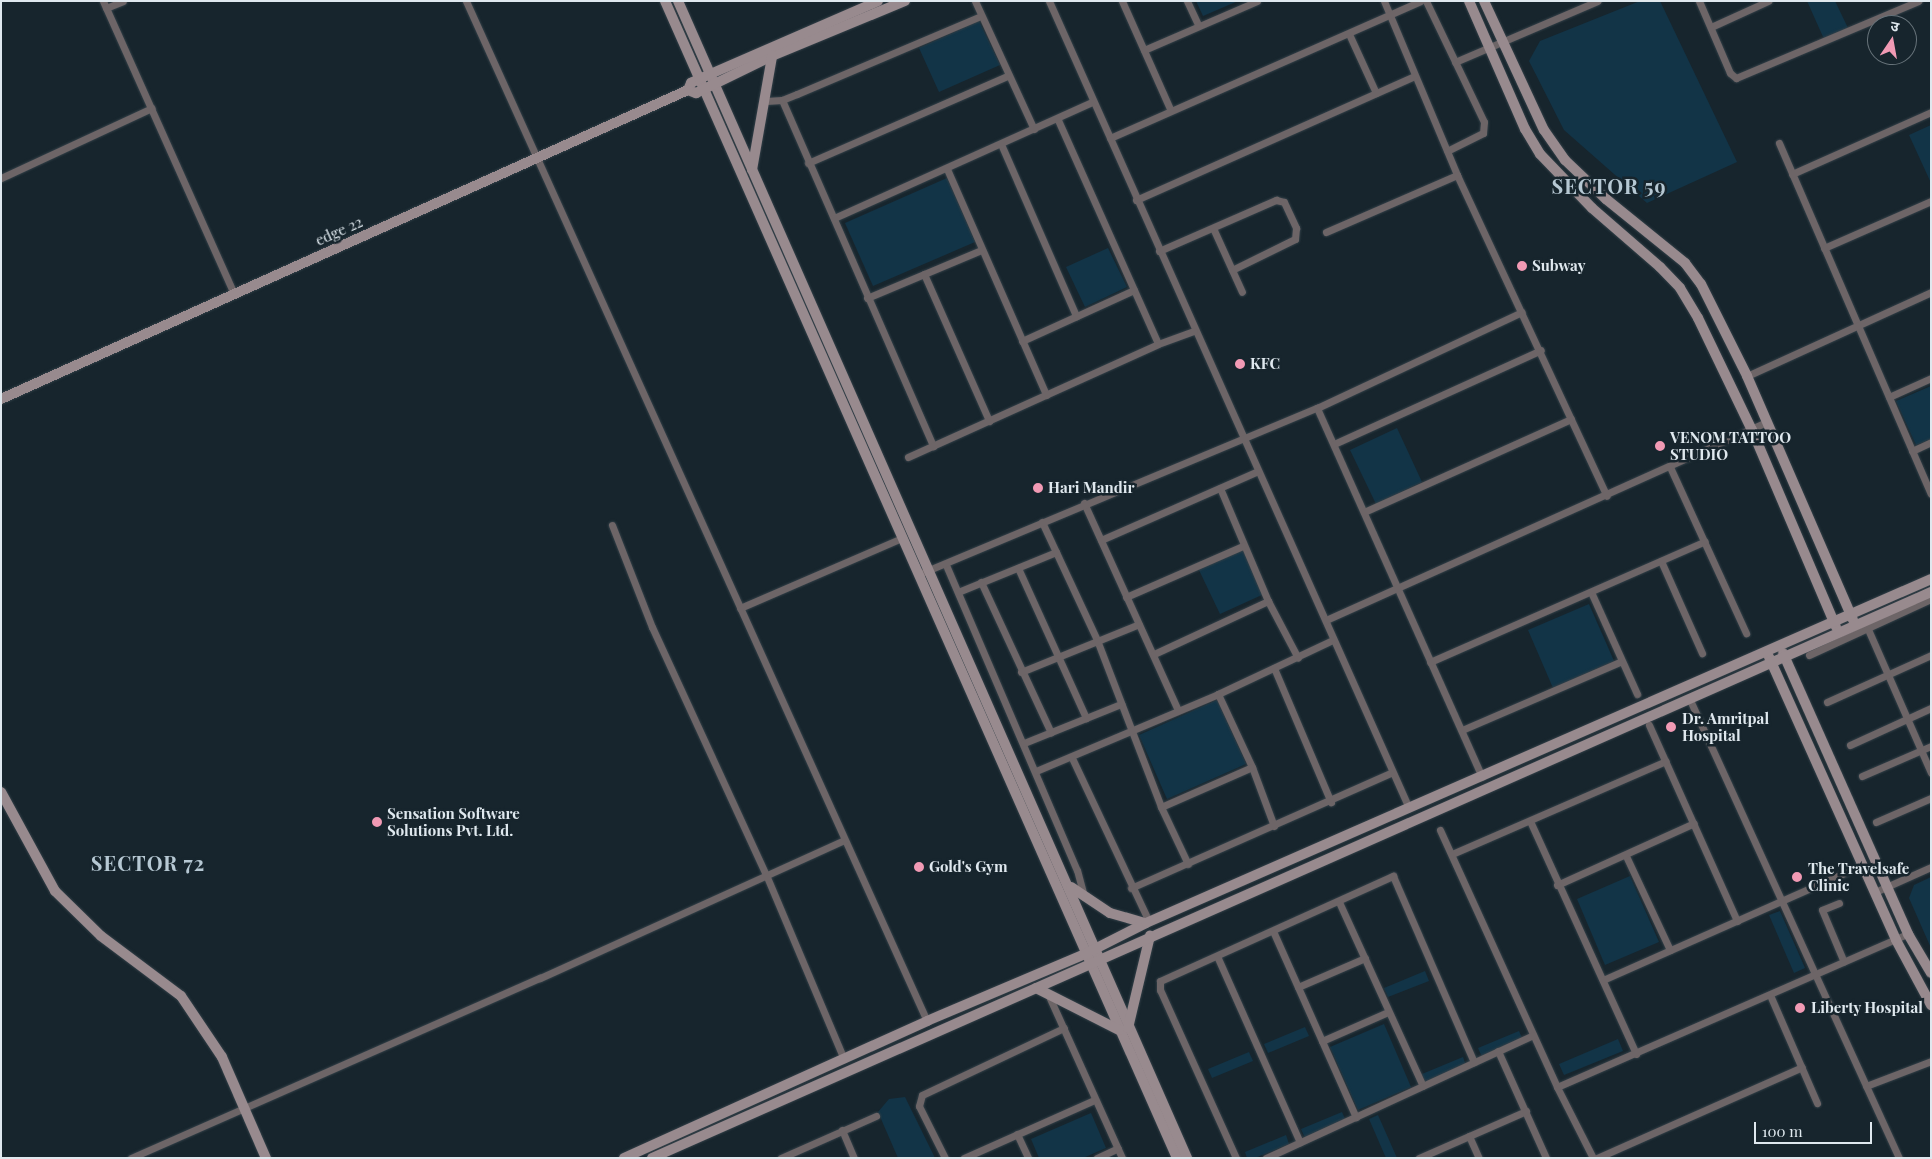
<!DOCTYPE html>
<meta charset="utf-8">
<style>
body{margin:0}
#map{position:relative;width:1932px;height:1159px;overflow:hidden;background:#17252d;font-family:"Playfair Display","Noto Sans Devanagari",serif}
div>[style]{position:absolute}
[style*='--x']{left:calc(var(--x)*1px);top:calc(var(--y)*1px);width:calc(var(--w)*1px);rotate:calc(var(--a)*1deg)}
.green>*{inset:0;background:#123447}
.roads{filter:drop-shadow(0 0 1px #334048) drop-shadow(0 0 1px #334048)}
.street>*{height:7px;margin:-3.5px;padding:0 3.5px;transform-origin:3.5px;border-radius:3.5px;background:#6d6567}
.secondary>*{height:10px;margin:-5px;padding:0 5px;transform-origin:5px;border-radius:5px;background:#988a8e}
.dots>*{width:14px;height:14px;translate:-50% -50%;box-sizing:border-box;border:2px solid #17252d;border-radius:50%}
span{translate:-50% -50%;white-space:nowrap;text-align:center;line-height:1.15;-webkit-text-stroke:5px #17252d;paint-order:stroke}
.street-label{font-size:15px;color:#dfe8ee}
.poi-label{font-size:15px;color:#dfe8ee;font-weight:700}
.left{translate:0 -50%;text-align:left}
.district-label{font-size:20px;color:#b6c8d3;font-weight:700;letter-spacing:1px}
.frame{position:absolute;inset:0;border:2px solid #dfe8ee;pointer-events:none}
.north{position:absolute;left:1867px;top:15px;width:50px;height:50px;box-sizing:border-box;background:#17252d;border:1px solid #67737a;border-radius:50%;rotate:12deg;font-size:14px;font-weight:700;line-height:20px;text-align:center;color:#dfe8ee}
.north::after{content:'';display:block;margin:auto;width:18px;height:22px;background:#f19ab4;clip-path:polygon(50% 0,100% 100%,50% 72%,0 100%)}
.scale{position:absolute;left:1754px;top:1122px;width:118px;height:22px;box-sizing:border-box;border:2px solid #dfe8ee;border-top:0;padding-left:6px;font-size:15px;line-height:18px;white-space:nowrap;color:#dfe8ee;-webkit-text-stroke:4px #17252d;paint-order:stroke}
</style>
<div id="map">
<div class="green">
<div style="clip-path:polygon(1196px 1px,1238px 1px,1203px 16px)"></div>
<div style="clip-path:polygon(1640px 1px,1660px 1px,1737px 162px,1647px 203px,1564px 130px,1529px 61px,1540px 41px)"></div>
<div style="clip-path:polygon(1807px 1px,1835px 1px,1848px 28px,1824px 39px)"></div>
<div style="clip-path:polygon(979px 21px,1000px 65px,939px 92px,919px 48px)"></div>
<div style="clip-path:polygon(1931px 125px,1931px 183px,1909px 135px)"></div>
<div style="clip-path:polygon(947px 178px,975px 242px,873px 286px,845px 223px)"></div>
<div style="clip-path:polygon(1108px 248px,1127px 287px,1085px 307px,1066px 267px)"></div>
<div style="clip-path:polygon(1931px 386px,1931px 439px,1916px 445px,1896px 401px)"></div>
<div style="clip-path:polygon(1397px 428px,1422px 482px,1376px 504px,1350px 450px)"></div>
<div style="clip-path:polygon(1243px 548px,1264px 594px,1220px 614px,1198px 568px)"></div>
<div style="clip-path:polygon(1589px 604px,1614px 661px,1553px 688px,1528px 630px)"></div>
<div style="clip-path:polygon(1217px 700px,1246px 764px,1167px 799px,1139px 735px)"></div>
<div style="clip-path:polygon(1630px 876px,1659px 942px,1605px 965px,1577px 899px)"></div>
<div style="clip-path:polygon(1931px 877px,1931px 948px,1909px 898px,1914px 885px)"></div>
<div style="clip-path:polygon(1780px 911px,1805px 968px,1794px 973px,1769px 915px)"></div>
<div style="clip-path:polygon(1425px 971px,1429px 981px,1388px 997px,1384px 988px)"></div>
<div style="clip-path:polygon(1384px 1024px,1411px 1087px,1358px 1110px,1330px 1047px)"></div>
<div style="clip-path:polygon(1305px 1027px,1309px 1036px,1268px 1053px,1264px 1044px)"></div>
<div style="clip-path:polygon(1519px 1031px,1523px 1040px,1482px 1057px,1478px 1048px)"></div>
<div style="clip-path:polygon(1618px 1039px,1623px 1051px,1564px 1075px,1559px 1064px)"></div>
<div style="clip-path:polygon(1249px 1052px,1253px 1061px,1212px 1078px,1208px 1069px)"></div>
<div style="clip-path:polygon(1463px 1057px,1466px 1066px,1425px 1083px,1422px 1074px)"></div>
<div style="clip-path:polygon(905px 1097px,935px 1158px,898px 1158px,878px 1112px,889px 1099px)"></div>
<div style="clip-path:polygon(1342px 1112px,1346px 1121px,1305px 1138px,1301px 1129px)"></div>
<div style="clip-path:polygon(1091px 1113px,1106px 1148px,1083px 1158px,1039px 1158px,1031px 1139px)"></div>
<div style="clip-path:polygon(1378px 1115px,1397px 1158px,1386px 1158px,1369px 1119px)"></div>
<div style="clip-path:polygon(1286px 1135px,1289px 1144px,1255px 1158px,1247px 1158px,1245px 1152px)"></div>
</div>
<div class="roads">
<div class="street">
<div style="--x:103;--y:1;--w:321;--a:65.9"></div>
<div style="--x:466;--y:1;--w:1119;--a:65.68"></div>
<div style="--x:975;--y:1;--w:141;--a:65.3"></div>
<div style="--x:1049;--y:1;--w:884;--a:65.96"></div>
<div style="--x:1122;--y:1;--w:120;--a:66"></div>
<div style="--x:1187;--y:1;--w:26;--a:65"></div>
<div style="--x:1384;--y:1;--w:189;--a:67.2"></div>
<div style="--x:1457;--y:175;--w:354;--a:65"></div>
<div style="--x:1426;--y:1;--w:134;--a:64.4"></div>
<div style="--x:1484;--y:122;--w:11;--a:95"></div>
<div style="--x:1483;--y:133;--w:40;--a:153.4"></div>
<div style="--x:1699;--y:1;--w:78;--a:66.7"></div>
<div style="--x:1730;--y:73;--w:8;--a:40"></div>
<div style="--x:1736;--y:78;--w:198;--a:-22.9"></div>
<div style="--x:106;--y:8;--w:18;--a:-22"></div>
<div style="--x:1711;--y:27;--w:63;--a:-24.5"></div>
<div style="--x:1349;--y:34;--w:65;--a:65.4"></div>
<div style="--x:1144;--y:50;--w:123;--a:-23.4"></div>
<div style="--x:1455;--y:62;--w:155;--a:-23.2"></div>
<div style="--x:782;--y:100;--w:378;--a:66.4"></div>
<div style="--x:766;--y:101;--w:16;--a:-4"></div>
<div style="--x:782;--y:100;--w:16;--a:-22"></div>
<div style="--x:797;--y:94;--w:200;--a:-23"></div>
<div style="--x:1058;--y:120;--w:245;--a:65.9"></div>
<div style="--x:1110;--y:138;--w:339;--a:-23.8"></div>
<div style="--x:1779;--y:143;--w:382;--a:66.6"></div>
<div style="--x:1001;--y:144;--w:188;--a:66.4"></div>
<div style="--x:808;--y:163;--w:217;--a:-23.6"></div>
<div style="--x:947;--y:169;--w:247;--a:66.3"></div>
<div style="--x:1792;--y:174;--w:152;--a:-24"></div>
<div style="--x:1;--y:178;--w:166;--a:-24.9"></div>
<div style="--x:1136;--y:200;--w:305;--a:-24"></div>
<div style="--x:834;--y:218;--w:283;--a:-24.2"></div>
<div style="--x:1213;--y:228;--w:70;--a:65.6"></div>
<div style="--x:1326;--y:232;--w:143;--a:-23.5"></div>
<div style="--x:1824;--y:248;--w:117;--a:-23.7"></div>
<div style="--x:1159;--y:251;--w:128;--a:-23.6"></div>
<div style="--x:1276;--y:200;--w:8;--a:14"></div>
<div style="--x:1284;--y:202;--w:29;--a:65"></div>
<div style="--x:1296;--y:228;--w:11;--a:95"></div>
<div style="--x:1295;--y:239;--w:70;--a:153.8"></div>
<div style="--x:924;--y:274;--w:161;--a:66.1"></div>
<div style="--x:867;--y:298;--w:124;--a:-22.8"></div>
<div style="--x:1022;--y:341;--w:123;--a:-24.5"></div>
<div style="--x:1747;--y:376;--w:202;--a:-24.5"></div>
<div style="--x:1889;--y:397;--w:46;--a:-24.3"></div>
<div style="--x:1317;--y:408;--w:404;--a:65.9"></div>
<div style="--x:1334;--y:444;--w:227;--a:-24.4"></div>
<div style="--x:1912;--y:451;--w:21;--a:-25"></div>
<div style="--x:908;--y:457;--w:274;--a:-24.3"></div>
<div style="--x:1158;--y:344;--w:38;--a:-20"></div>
<div style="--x:1670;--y:467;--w:183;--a:65.4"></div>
<div style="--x:1220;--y:488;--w:123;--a:67"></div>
<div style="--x:1268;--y:601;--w:64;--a:62.2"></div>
<div style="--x:1084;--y:503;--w:227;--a:65.6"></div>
<div style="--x:1364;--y:512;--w:227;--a:-24.2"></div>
<div style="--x:1042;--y:522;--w:130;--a:65"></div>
<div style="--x:1097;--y:640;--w:179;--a:69"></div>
<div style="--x:1161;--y:807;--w:63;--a:64.7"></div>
<div style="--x:612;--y:525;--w:110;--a:68.6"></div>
<div style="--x:652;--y:627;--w:275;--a:65.3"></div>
<div style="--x:767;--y:877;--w:198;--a:67.1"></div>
<div style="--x:1101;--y:540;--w:171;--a:-23.7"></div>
<div style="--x:1661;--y:561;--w:101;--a:66"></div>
<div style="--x:946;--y:565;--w:332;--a:66.8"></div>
<div style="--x:1077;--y:870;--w:28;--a:75"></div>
<div style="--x:1018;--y:568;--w:165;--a:65.6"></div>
<div style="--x:924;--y:572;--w:426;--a:-22.7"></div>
<div style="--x:1317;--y:408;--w:226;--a:-25.1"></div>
<div style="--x:981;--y:582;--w:166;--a:65.1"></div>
<div style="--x:958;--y:592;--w:106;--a:-22.2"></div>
<div style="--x:1591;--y:592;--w:112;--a:65.7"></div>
<div style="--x:1126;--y:597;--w:128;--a:-23.6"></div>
<div style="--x:740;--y:608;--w:176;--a:-23.4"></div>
<div style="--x:1326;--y:620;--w:483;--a:-24.2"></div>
<div style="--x:1867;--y:627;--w:159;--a:66.3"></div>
<div style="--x:1154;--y:654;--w:126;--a:-24.9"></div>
<div style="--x:1809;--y:655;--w:134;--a:-24.7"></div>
<div style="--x:1430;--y:662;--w:300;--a:-23.7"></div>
<div style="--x:1274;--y:668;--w:146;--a:67"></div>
<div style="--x:1021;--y:672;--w:127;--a:-22.1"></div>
<div style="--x:1218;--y:694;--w:81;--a:65"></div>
<div style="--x:1252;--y:767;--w:63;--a:69.6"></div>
<div style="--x:1690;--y:700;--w:503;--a:65.47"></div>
<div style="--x:1827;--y:702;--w:114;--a:-24.3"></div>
<div style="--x:1649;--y:725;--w:215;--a:65.8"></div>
<div style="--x:1462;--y:730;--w:172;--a:-23.3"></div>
<div style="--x:1024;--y:743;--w:105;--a:-21.9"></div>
<div style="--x:1850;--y:745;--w:89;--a:-24.6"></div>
<div style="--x:1072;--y:758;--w:181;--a:64.8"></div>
<div style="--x:1036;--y:771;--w:198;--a:-22.9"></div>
<div style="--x:1218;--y:694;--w:127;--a:-25.2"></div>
<div style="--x:1862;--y:776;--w:75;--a:-23.5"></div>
<div style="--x:1161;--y:807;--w:99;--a:-23.7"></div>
<div style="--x:1530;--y:821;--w:256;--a:65.5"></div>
<div style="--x:1876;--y:822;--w:60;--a:-23.6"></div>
<div style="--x:1440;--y:830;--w:282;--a:65.5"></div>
<div style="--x:1557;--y:1087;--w:80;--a:63.1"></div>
<div style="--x:1452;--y:854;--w:233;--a:-23.5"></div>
<div style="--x:1626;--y:856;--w:104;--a:64.9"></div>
<div style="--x:1557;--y:885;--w:150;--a:-24.3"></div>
<div style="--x:1131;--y:888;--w:284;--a:-23.9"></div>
<div style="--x:1875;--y:892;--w:61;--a:-24.1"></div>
<div style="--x:1339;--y:902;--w:202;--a:65.5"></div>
<div style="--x:1839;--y:903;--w:18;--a:158"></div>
<div style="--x:1822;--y:910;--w:56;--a:67.1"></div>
<div style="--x:1273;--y:931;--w:204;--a:66"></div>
<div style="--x:1217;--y:956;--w:204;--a:66"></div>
<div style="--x:1603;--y:980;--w:284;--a:-23.9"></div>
<div style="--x:1298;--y:987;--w:73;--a:-23.4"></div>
<div style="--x:1048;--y:994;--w:180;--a:65.7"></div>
<div style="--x:1770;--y:995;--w:118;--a:66.5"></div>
<div style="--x:1322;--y:1041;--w:72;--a:-23.7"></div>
<div style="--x:1498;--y:1051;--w:117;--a:65.8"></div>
<div style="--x:1866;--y:1086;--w:70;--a:-21"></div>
<div style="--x:1557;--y:1087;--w:383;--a:-23.6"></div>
<div style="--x:842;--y:1130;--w:30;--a:67"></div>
<div style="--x:1017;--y:1134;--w:26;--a:65"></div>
<div style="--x:1469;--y:1136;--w:24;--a:66"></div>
<div style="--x:131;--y:1158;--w:447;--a:-23.8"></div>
<div style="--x:540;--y:978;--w:334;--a:-24.4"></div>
<div style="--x:781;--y:1158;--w:104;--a:-23.9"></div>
<div style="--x:945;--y:1158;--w:58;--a:-116.6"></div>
<div style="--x:919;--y:1106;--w:11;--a:-75"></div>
<div style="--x:922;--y:1095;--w:157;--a:-25.3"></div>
<div style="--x:964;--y:1158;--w:142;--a:-24"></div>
<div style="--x:1097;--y:1158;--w:23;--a:-25"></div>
<div style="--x:1236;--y:1158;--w:184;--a:-114.3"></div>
<div style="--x:1160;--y:990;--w:9;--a:-90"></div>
<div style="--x:1160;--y:981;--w:256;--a:-24.3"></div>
<div style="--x:1393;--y:876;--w:203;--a:66.5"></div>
<div style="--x:1266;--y:1158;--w:294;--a:-24.7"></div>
<div style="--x:1419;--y:1158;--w:117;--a:-23.7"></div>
<div style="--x:1597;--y:1158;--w:224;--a:-23.9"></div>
</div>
<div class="secondary">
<div style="--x:665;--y:1;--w:1265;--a:66.13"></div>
<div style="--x:678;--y:1;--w:1264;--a:66.25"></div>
<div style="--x:1469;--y:1;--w:140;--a:66.4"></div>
<div style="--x:1525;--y:129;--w:29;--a:59"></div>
<div style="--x:1540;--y:154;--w:75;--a:46.1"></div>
<div style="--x:1592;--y:208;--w:90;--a:40.9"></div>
<div style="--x:1660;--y:267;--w:29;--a:46"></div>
<div style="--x:1680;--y:288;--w:35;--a:59"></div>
<div style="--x:1698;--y:318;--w:124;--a:64.3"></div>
<div style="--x:1752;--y:430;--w:214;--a:66.9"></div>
<div style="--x:1484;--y:1;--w:142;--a:65.1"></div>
<div style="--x:1544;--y:130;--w:37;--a:55"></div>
<div style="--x:1565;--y:160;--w:57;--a:43.6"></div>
<div style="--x:1606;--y:199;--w:102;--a:39"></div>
<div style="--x:1685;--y:263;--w:26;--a:53"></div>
<div style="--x:1701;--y:284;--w:103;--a:63.4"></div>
<div style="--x:1747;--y:376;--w:266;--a:66.5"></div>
<div style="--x:688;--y:90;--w:9;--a:21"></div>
<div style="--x:696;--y:93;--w:85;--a:-26"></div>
<div style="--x:772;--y:56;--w:144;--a:-22.5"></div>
<div style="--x:688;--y:90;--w:8;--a:-67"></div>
<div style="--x:691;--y:83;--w:9;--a:-27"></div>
<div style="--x:699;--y:79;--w:195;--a:-23.5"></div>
<div style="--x:752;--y:170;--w:116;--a:-80"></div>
<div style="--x:1;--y:399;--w:753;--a:-24.22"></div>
<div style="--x:1783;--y:653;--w:308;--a:66"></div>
<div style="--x:1908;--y:934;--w:45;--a:59.5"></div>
<div style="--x:1769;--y:657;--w:310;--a:65.8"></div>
<div style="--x:1896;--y:940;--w:74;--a:61.7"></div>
<div style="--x:1;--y:792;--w:113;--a:61.4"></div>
<div style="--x:55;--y:891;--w:64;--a:44.4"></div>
<div style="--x:101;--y:936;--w:100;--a:36.9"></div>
<div style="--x:181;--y:996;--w:73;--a:56.1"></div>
<div style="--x:222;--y:1057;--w:110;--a:66.5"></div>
<div style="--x:1071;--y:887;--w:47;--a:33.7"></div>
<div style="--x:1110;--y:913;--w:37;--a:16"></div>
<div style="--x:1036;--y:988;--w:93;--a:26.8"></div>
<div style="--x:1128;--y:1028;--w:95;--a:-76.6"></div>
<div style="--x:624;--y:1158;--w:333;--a:-24.3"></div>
<div style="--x:927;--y:1021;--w:172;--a:-23"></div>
<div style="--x:1085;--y:954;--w:68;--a:-26.9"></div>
<div style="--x:1146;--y:923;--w:857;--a:-23.66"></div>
<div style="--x:652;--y:1158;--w:1399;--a:-23.87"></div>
</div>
</div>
<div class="dots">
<div style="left:1522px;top:266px;background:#f19ab4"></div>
<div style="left:1240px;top:364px;background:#f19ab4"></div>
<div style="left:1660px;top:446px;background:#f19ab4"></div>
<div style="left:1038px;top:488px;background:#f19ab4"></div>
<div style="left:1671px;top:727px;background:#f19ab4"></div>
<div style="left:377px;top:822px;background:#f19ab4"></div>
<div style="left:919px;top:867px;background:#f19ab4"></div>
<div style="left:1797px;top:877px;background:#f19ab4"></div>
<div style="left:1800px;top:1008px;background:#f19ab4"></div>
</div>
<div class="street-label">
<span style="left:339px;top:231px;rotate:-24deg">edge 22</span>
</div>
<div class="poi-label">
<span class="left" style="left:1532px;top:266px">Subway</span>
<span class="left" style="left:1250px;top:364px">KFC</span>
<span class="left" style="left:1670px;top:446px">VENOM TATTOO<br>STUDIO</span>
<span class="left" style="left:1048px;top:488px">Hari Mandir</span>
<span class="left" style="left:1682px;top:727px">Dr. Amritpal<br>Hospital</span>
<span class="left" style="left:387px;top:822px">Sensation Software<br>Solutions Pvt. Ltd.</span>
<span class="left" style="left:929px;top:867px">Gold's Gym</span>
<span class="left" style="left:1808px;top:877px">The Travelsafe<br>Clinic</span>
<span class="left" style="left:1811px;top:1008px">Liberty Hospital</span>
</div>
<div class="district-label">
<span style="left:1609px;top:185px">SECTOR 59</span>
<span style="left:148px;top:862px">SECTOR 72</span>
</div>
<div class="frame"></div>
<div class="north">उ</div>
<div class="scale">100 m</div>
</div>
